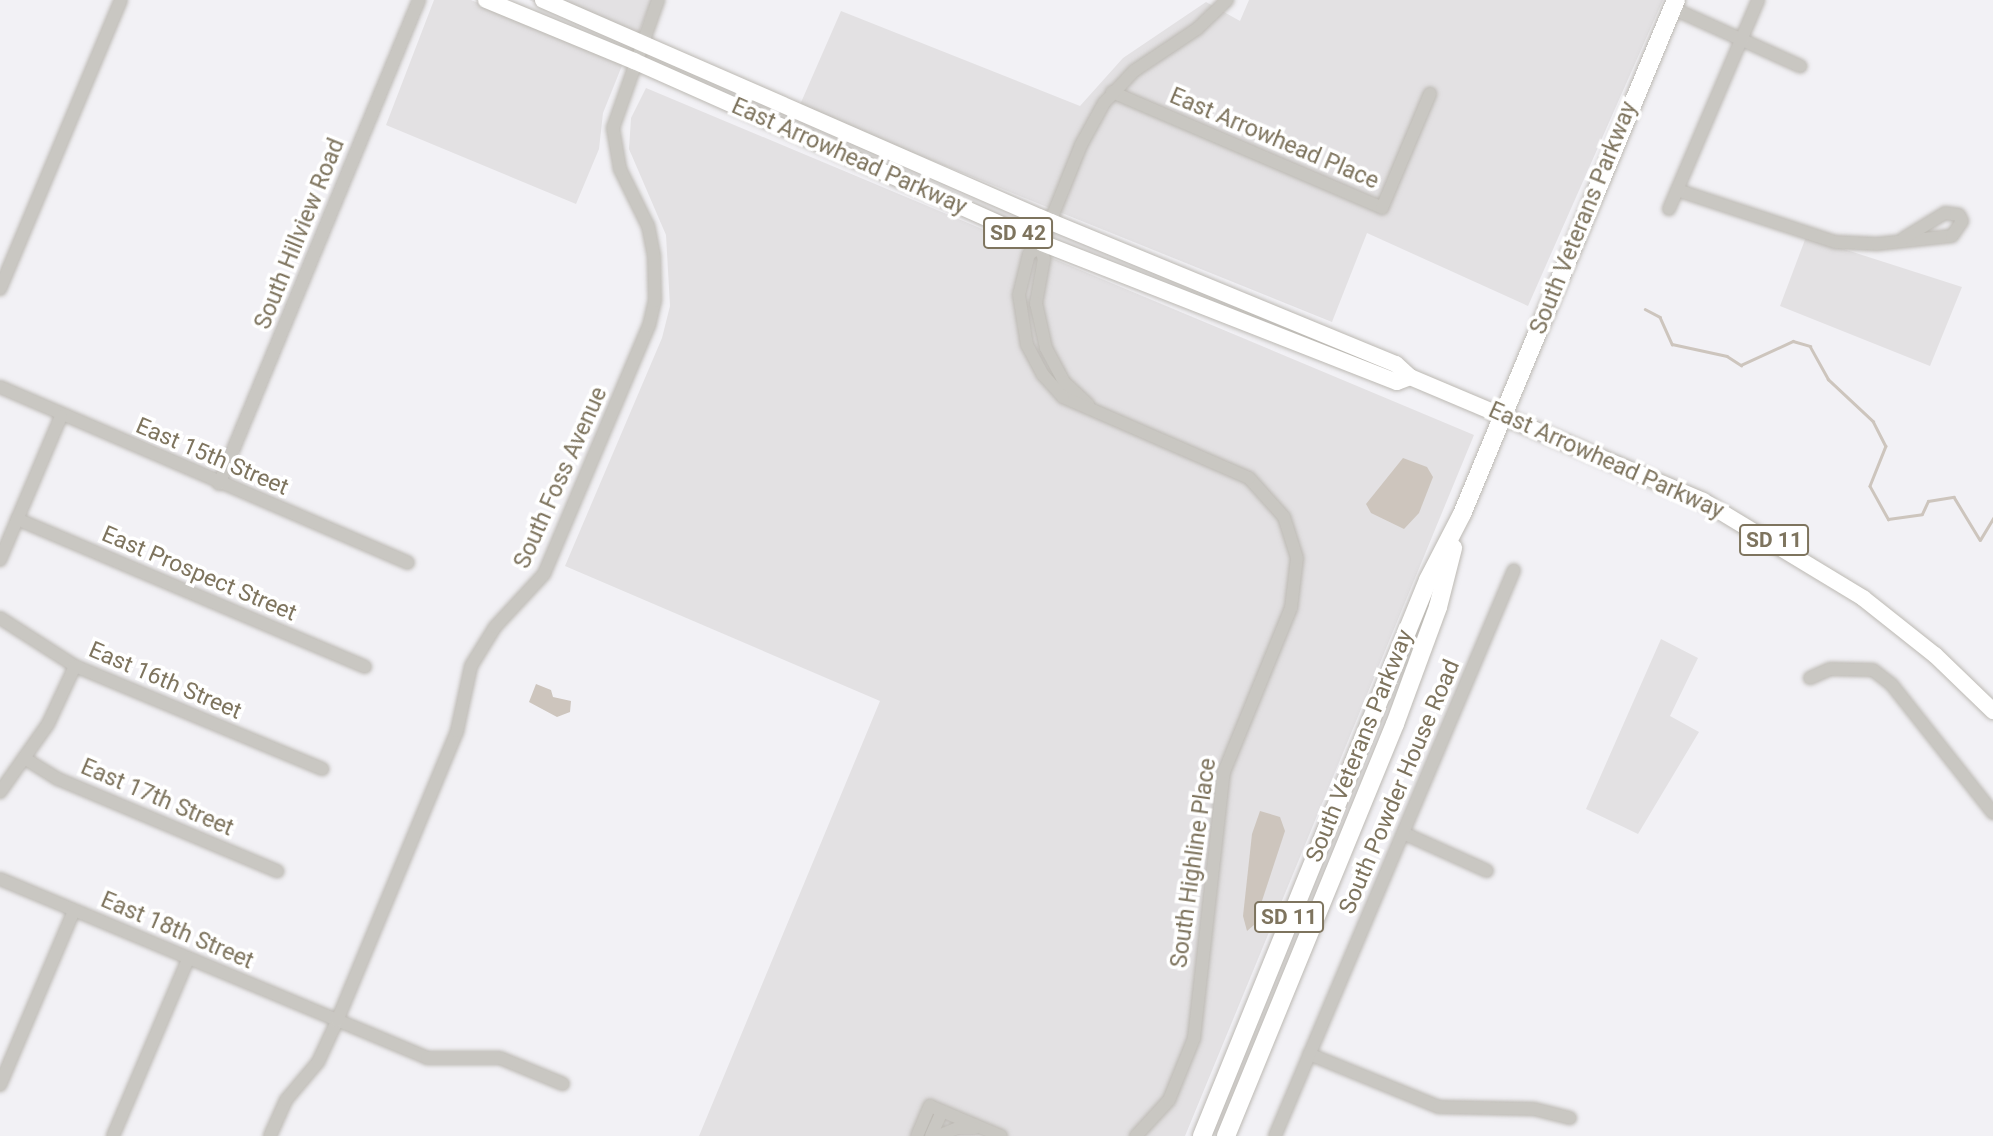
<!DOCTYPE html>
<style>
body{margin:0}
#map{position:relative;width:1993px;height:1136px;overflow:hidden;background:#f2f1f5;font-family:Roboto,sans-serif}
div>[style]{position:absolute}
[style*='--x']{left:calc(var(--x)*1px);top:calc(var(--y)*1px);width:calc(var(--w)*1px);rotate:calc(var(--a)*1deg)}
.built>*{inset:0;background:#e3e1e3}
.water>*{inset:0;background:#cdc5bd}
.stream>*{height:2.5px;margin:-1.25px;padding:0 1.25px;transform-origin:1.25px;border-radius:1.25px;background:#cdc5bd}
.roads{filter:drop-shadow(0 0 2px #bcb9b3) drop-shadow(0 0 2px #bcb9b3)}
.minor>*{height:12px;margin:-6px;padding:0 6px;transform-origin:6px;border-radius:6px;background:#c9c7c2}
.major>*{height:16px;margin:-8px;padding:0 8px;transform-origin:8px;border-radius:8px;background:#fff}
.highway>*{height:18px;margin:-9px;padding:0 9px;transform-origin:9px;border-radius:9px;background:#fff}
span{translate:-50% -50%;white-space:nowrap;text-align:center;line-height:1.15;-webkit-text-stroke:7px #fff;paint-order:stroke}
.shield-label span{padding:2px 5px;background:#fff;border:2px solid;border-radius:5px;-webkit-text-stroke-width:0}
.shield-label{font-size:21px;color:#7e745e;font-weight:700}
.street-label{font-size:23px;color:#7e745e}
</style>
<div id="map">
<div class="built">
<div style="clip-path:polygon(434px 0,471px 0,623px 63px,603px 113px,599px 149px,576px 204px,386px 125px)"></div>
<div style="clip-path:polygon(529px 0,652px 0,634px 44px)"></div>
<div style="clip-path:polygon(1249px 0,1663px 0,1528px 306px,1367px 233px,1332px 322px,799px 107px,841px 11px,1080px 106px,1123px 58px,1206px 2px,1240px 21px)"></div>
<div style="clip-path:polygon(646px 88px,1474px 435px,1185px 1136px,699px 1136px,880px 701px,565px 566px,662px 338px,670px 306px,666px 235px,629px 149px,631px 118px)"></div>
<div style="clip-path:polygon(1806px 237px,1962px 287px,1930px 366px,1780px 306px)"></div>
<div style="clip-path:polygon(1661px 639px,1698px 658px,1670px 716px,1699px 732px,1638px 834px,1586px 809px)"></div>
</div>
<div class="water">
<div style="clip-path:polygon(1403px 458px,1427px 467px,1433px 477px,1419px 513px,1404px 529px,1371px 513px,1366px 504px)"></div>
<div style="clip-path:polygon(536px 684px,551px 690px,553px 697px,571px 701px,570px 712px,557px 717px,529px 702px)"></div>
<div style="clip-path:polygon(1260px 811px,1280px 817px,1285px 831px,1254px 925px,1247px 931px,1243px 916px,1252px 834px)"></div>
</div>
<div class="stream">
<div style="--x:1645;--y:309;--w:17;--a:28"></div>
<div style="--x:1660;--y:317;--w:30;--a:66"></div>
<div style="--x:1672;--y:344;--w:56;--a:12.3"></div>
<div style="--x:1727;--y:356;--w:17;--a:33"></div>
<div style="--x:1741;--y:365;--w:57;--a:-24.8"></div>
<div style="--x:1793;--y:341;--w:18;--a:16"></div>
<div style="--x:1810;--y:346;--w:38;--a:61"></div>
<div style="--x:1828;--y:379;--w:62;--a:43"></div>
<div style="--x:1873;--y:421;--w:28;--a:63"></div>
<div style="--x:1886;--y:446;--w:43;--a:111.8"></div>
<div style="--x:1870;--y:486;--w:38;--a:61"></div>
<div style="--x:1888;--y:519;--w:34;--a:-8"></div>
<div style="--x:1922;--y:514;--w:14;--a:-65"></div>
<div style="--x:1928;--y:501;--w:26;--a:-9"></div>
<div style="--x:1954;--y:497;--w:50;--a:58.8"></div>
<div style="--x:1980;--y:540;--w:26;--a:-59"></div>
</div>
<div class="roads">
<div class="minor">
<div style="--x:1672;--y:8;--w:141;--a:24.4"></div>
<div style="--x:1112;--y:92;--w:294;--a:23.2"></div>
<div style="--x:1382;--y:208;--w:124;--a:-67.2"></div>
<div style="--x:1677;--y:190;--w:166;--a:18.2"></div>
<div style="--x:1835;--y:242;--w:42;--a:2.7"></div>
<div style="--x:1877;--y:244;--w:75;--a:-6.1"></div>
<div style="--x:1952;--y:236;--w:18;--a:-56"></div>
<div style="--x:1962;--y:221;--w:7;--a:-117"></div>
<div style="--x:1959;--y:215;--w:14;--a:-172"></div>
<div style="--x:1945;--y:213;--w:48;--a:148.6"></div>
<div style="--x:1669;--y:209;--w:227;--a:-66.9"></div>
<div style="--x:1040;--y:247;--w:13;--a:72"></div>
<div style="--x:1044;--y:259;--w:45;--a:100.3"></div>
<div style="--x:1036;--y:303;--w:46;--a:77.5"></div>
<div style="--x:1046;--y:348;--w:38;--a:62"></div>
<div style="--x:1064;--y:382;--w:33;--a:43"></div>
<div style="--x:0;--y:289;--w:313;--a:-67.3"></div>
<div style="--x:0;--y:387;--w:444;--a:23.3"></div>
<div style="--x:219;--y:484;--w:524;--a:-67.55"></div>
<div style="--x:17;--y:519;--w:378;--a:23"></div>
<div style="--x:0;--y:560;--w:156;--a:-67"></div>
<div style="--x:0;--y:618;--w:89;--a:32.6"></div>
<div style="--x:75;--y:666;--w:268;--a:22.6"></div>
<div style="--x:1810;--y:678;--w:22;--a:-24"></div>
<div style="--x:1830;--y:669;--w:43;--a:1.3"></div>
<div style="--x:1873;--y:670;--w:24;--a:38"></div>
<div style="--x:1892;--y:685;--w:163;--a:51.7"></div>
<div style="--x:24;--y:758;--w:40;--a:32"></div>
<div style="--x:58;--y:779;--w:238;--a:22.8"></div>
<div style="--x:0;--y:792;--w:83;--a:-54.8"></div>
<div style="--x:48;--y:724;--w:64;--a:-65"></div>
<div style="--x:1403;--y:833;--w:92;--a:24.3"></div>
<div style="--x:0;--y:879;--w:463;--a:22.7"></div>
<div style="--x:427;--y:1058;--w:73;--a:0"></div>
<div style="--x:500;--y:1058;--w:68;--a:22.4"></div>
<div style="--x:1309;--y:1054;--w:140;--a:22.2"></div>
<div style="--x:1439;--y:1107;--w:95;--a:1.2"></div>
<div style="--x:1534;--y:1109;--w:37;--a:14"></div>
<div style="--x:0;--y:1085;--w:189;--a:-67"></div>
<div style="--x:113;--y:1136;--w:192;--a:-67"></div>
<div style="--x:270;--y:1136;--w:39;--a:-66"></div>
<div style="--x:286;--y:1100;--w:50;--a:-49.9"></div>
<div style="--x:318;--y:1062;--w:45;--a:-65.1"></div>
<div style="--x:337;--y:1021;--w:314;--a:-67.5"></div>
<div style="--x:457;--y:731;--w:66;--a:-77.8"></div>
<div style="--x:471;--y:666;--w:46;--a:-58.4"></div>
<div style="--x:495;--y:627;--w:72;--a:-47.2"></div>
<div style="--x:544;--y:574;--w:269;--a:-67.1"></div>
<div style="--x:649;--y:326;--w:26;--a:-77"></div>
<div style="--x:655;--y:301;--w:45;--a:-91.3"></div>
<div style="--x:654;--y:256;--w:31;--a:-101"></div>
<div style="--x:648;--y:226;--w:64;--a:-116.2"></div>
<div style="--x:620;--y:169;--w:42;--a:-99.7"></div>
<div style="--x:613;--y:128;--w:136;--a:-70.6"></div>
<div style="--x:917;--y:1136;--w:33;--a:-67"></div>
<div style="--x:930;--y:1106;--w:77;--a:22.9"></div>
<div style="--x:931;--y:1136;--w:27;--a:-66"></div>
<div style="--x:938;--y:1136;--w:22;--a:-22"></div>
<div style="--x:958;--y:1128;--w:17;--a:0"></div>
<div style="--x:1136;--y:1136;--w:49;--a:-47.5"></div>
<div style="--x:1169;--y:1100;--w:67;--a:-68"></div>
<div style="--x:1194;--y:1038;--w:268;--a:-83.6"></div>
<div style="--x:1224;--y:772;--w:177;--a:-67.8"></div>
<div style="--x:1291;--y:608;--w:50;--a:-83.2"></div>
<div style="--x:1297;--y:558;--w:43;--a:-107.6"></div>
<div style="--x:1284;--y:517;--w:52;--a:-131.9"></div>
<div style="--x:1249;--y:478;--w:203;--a:-156.5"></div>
<div style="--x:1063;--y:397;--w:30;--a:-132"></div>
<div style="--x:1043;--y:375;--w:34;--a:-118"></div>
<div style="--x:1027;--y:345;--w:51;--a:-99.1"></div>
<div style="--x:1019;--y:295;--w:42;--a:-76.3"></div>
<div style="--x:1029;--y:254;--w:13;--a:-32"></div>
<div style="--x:1040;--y:247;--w:110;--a:-68.1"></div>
<div style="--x:1081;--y:145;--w:48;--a:-61.3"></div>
<div style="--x:1104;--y:103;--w:44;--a:-46.8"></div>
<div style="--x:1134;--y:71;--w:76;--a:-33.7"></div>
<div style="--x:1197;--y:29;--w:42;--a:-44"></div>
<div style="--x:1275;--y:1136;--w:614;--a:-67.11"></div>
</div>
<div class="major">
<div style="--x:486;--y:0;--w:160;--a:22.4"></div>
<div style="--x:634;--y:61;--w:447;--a:24"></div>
<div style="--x:1042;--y:243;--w:381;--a:21.4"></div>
<div style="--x:1397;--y:382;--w:14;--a:-21"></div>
<div style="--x:543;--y:0;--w:554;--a:23.61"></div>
<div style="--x:1051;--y:222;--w:373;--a:22.4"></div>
<div style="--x:1396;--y:364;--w:19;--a:43"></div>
<div style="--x:1410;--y:377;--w:318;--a:22.9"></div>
<div style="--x:1703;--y:501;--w:187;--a:31.2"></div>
<div style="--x:1863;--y:598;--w:92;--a:38.4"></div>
<div style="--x:1935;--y:655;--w:81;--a:44"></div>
</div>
<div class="highway">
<div style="--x:1202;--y:1136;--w:600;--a:-67.88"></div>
<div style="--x:1428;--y:580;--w:74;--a:-62.7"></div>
<div style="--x:1462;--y:514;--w:557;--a:-67.4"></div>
<div style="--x:1226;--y:1136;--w:445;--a:-67.7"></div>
<div style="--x:1395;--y:724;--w:125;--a:-69.8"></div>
<div style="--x:1438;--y:607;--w:61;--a:-75.7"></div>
</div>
</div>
<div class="shield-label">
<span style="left:1018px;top:233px">SD 42</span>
<span style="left:1774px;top:540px">SD 11</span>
<span style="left:1289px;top:917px">SD 11</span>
</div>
<div class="street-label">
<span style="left:1274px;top:139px;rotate:23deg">East Arrowhead Place</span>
<span style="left:849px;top:157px;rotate:24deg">East Arrowhead Parkway</span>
<span style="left:1584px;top:218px;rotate:-68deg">South Veterans Parkway</span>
<span style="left:300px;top:234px;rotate:-68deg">South Hillview Road</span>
<span style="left:212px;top:457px;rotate:23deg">East 15th Street</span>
<span style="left:1606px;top:461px;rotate:24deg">East Arrowhead Parkway</span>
<span style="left:561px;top:478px;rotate:-66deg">South Foss Avenue</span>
<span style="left:199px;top:574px;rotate:23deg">East Prospect Street</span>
<span style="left:165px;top:681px;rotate:23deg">East 16th Street</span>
<span style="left:1360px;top:746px;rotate:-68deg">South Veterans Parkway</span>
<span style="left:1400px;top:787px;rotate:-67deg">South Powder House Road</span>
<span style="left:157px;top:798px;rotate:23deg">East 17th Street</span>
<span style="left:1194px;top:863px;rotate:-82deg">South Highline Place</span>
<span style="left:177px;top:931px;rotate:23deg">East 18th Street</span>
</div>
</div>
